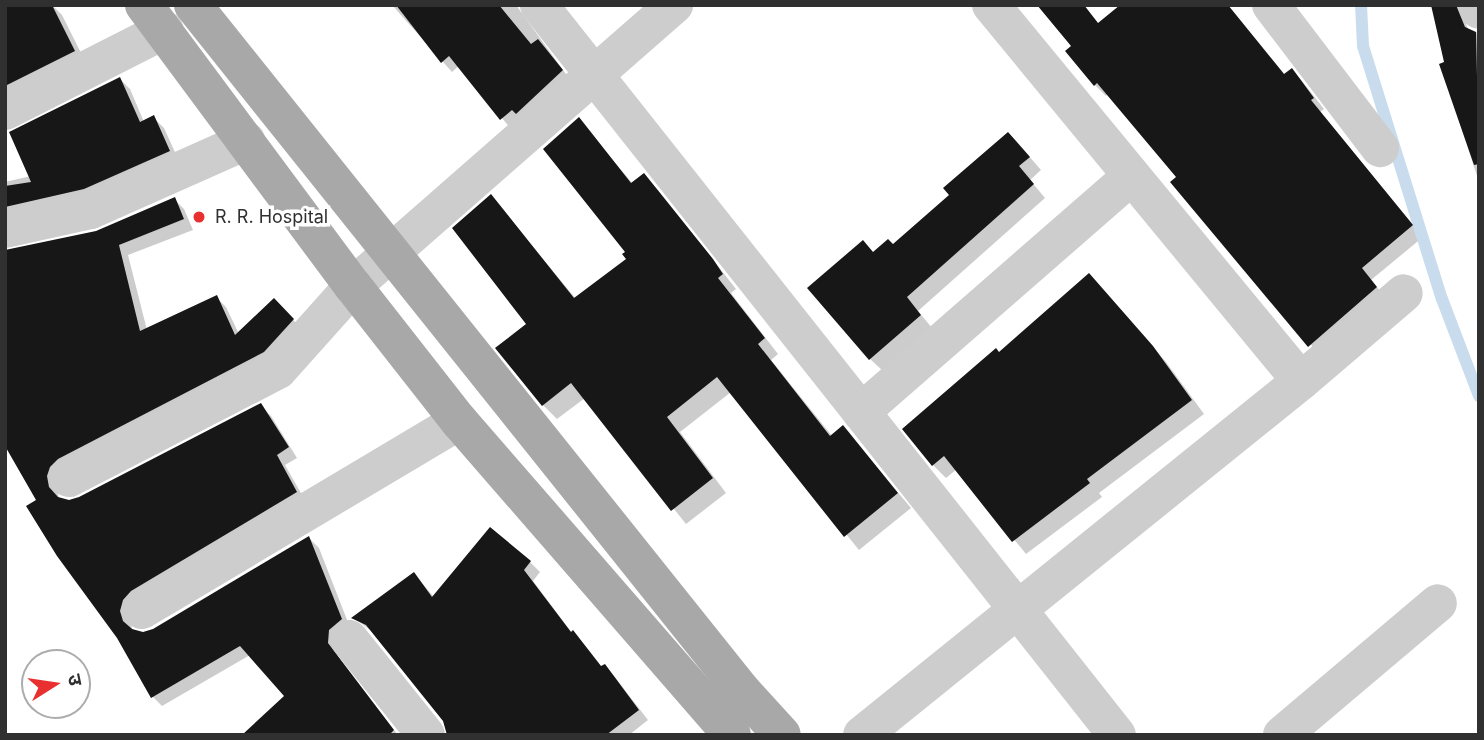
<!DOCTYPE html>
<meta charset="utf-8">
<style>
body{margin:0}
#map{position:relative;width:1484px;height:740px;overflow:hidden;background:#fff;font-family:Inter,"Noto Sans Devanagari",sans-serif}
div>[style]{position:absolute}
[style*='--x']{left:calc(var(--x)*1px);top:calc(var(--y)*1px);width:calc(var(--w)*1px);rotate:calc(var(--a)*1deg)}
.shadow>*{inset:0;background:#0003}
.stream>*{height:12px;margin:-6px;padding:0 6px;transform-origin:6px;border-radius:6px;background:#c9dced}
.building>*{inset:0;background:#171717}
.minor>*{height:38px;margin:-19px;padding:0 19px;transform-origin:19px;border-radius:19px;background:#cdcdcd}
.major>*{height:38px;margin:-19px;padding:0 19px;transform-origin:19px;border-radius:19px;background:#a8a8a8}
.dots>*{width:19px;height:19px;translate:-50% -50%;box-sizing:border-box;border:4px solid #fff;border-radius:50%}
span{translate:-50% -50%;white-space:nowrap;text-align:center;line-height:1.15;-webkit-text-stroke:7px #fff;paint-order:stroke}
.poi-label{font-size:18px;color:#303030}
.left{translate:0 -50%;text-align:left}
.frame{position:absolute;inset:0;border:7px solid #303030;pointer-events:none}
.north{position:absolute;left:21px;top:649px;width:70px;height:70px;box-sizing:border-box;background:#fff;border:2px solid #acacac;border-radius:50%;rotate:78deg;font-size:19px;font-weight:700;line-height:28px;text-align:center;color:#303030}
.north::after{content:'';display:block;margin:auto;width:24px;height:32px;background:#e93030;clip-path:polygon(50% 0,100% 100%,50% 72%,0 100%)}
</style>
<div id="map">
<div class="shadow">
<div style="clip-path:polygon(5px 5px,52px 5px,62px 15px,86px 63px,5px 105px)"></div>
<div style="clip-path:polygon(392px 5px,516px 5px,571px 81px,511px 129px,459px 66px,452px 72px)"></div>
<div style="clip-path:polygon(1084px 5px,1099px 25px,1228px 5px,1285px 75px,1291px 70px,1302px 81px,1324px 109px,1320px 112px,1423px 237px,1371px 280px,1387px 299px,1320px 356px,1178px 177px,1108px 93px,1106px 96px,1095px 85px,1073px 46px)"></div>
<div style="clip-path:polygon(1432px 5px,1467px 5px,1466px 24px,1469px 31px,1479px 33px,1479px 182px,1441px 65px,1446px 63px)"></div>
<div style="clip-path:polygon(120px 79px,130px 89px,144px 122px,154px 118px,164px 128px,179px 161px,5px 220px,5px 182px,31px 176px)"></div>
<div style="clip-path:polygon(579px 120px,633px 184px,644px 176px,658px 190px,736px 289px,731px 293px,778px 354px,771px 360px,832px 436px,843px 427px,911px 508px,859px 550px,731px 392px,680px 432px,726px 493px,686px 524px,585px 398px,557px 419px,543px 405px,528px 324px,491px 196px,576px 299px,628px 259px)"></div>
<div style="clip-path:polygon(1021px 147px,1041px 170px,1030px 180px,1045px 198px,918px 311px,932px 328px,883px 371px,870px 359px,874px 253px,893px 246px)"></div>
<div style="clip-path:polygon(174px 199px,184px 209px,193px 230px,128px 255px,147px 330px,216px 297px,226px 307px,239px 334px,274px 300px,303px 330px,274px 362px,57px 487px,59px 499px,69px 502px,80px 499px,261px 406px,271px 416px,297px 458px,285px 465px,306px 502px,130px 621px,133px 631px,142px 634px,154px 630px,309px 538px,319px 548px,351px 630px,337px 654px,341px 664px,398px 735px,246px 735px,286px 696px,250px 655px,162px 706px,152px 696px,39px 500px,96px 233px)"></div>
<div style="clip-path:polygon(1102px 289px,1166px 362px,1204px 414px,1099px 493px,1102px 497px,1026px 554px,957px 469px,946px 478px,933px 465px,1000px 354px)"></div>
<div style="clip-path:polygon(530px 562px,540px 572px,533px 581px,572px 633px,602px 668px,604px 666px,614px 676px,648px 720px,629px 735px,449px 735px,445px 721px,374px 633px,354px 618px,414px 574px,434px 597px)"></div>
</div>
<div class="stream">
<div style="--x:1361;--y:5;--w:41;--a:87.2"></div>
<div style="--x:1363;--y:46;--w:265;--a:72.7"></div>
<div style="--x:1442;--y:299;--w:104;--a:69.1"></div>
</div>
<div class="building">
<div style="clip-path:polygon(5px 5px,52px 5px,75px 51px,5px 86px)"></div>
<div style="clip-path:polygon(396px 5px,499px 5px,531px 44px,538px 39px,563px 70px,516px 114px,512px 110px,500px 120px,449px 56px,441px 63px)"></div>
<div style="clip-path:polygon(1037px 5px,1084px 5px,1098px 23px,1120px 5px,1228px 5px,1284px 74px,1292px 68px,1314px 98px,1311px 100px,1413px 225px,1362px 268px,1377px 287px,1308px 347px,1170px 182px,1176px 177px,1097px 83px,1094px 86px,1065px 51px,1071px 46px)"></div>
<div style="clip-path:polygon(1431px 5px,1456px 5px,1465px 27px,1476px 32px,1479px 164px,1474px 165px,1439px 64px,1444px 62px)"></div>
<div style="clip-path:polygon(120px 77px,140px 122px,154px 115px,170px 151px,84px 189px,5px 207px,5px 186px,31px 182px,9px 132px)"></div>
<div style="clip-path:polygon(579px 117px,631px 183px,644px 173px,713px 259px,723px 274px,718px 278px,765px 338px,758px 344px,830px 436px,843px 425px,898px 493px,844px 537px,717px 377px,667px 417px,713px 478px,671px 511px,571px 383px,542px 406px,495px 348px,526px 324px,452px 228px,491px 194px,574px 298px,626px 259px,622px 254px,625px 252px,543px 149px)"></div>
<div style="clip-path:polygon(1008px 132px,1030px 157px,1019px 166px,1034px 184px,907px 297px,921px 315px,869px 360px,807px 288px,863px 240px,873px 252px,888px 239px,893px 244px,949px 195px,943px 188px)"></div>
<div style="clip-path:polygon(175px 197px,184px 219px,119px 245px,140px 331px,217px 295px,235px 335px,274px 298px,294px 319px,264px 352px,58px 459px,50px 467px,47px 476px,49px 487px,58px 497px,69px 500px,79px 497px,261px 403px,289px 447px,277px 455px,297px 492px,131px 591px,123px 600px,120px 611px,123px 621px,132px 629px,143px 632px,153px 629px,309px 536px,342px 619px,329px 630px,328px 643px,394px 730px,389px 735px,242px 735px,284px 696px,240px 646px,151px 698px,117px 638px,57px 556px,26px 506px,36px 500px,5px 446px,5px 250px,96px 231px)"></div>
<div style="clip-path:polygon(1089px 273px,1153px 346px,1192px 400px,1087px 479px,1090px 483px,1012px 542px,944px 456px,932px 466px,902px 429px,996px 348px,999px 352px)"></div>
<div style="clip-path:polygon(490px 527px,531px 561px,524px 570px,571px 632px,573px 630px,601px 666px,605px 664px,639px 710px,606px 735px,447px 735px,443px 721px,366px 625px,351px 618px,414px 572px,432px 597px)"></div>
</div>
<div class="minor">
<div style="--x:539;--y:5;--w:931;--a:51.63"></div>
<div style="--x:991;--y:5;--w:487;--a:50.5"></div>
<div style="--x:1271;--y:5;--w:180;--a:52.7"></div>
<div style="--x:1477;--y:5;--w:5;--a:68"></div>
<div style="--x:5;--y:111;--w:179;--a:-26.9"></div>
<div style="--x:5;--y:229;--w:88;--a:-12.5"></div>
<div style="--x:91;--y:210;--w:170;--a:-24"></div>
<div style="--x:861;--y:412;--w:359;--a:-41.1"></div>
<div style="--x:69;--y:478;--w:235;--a:-27.3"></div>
<div style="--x:278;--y:370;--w:113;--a:-48.2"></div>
<div style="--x:353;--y:286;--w:427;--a:-41.2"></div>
<div style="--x:142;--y:610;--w:369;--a:-30.8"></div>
<div style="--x:349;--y:639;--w:123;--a:51.3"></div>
<div style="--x:862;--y:735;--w:564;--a:-38.88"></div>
<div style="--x:1301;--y:381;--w:135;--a:-40.5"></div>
<div style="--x:1282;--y:735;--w:204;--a:-40.2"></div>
</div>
<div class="major">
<div style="--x:144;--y:5;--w:350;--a:53.4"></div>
<div style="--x:353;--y:286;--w:172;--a:51.9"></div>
<div style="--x:459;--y:421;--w:416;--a:49"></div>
<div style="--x:193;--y:5;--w:879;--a:51.33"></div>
<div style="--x:742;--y:691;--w:59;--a:47.7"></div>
</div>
<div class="dots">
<div style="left:199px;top:217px;background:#e93030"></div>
</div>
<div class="poi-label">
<span class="left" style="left:215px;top:217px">R. R. Hospital</span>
</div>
<div class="frame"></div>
<div class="north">उ</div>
</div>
